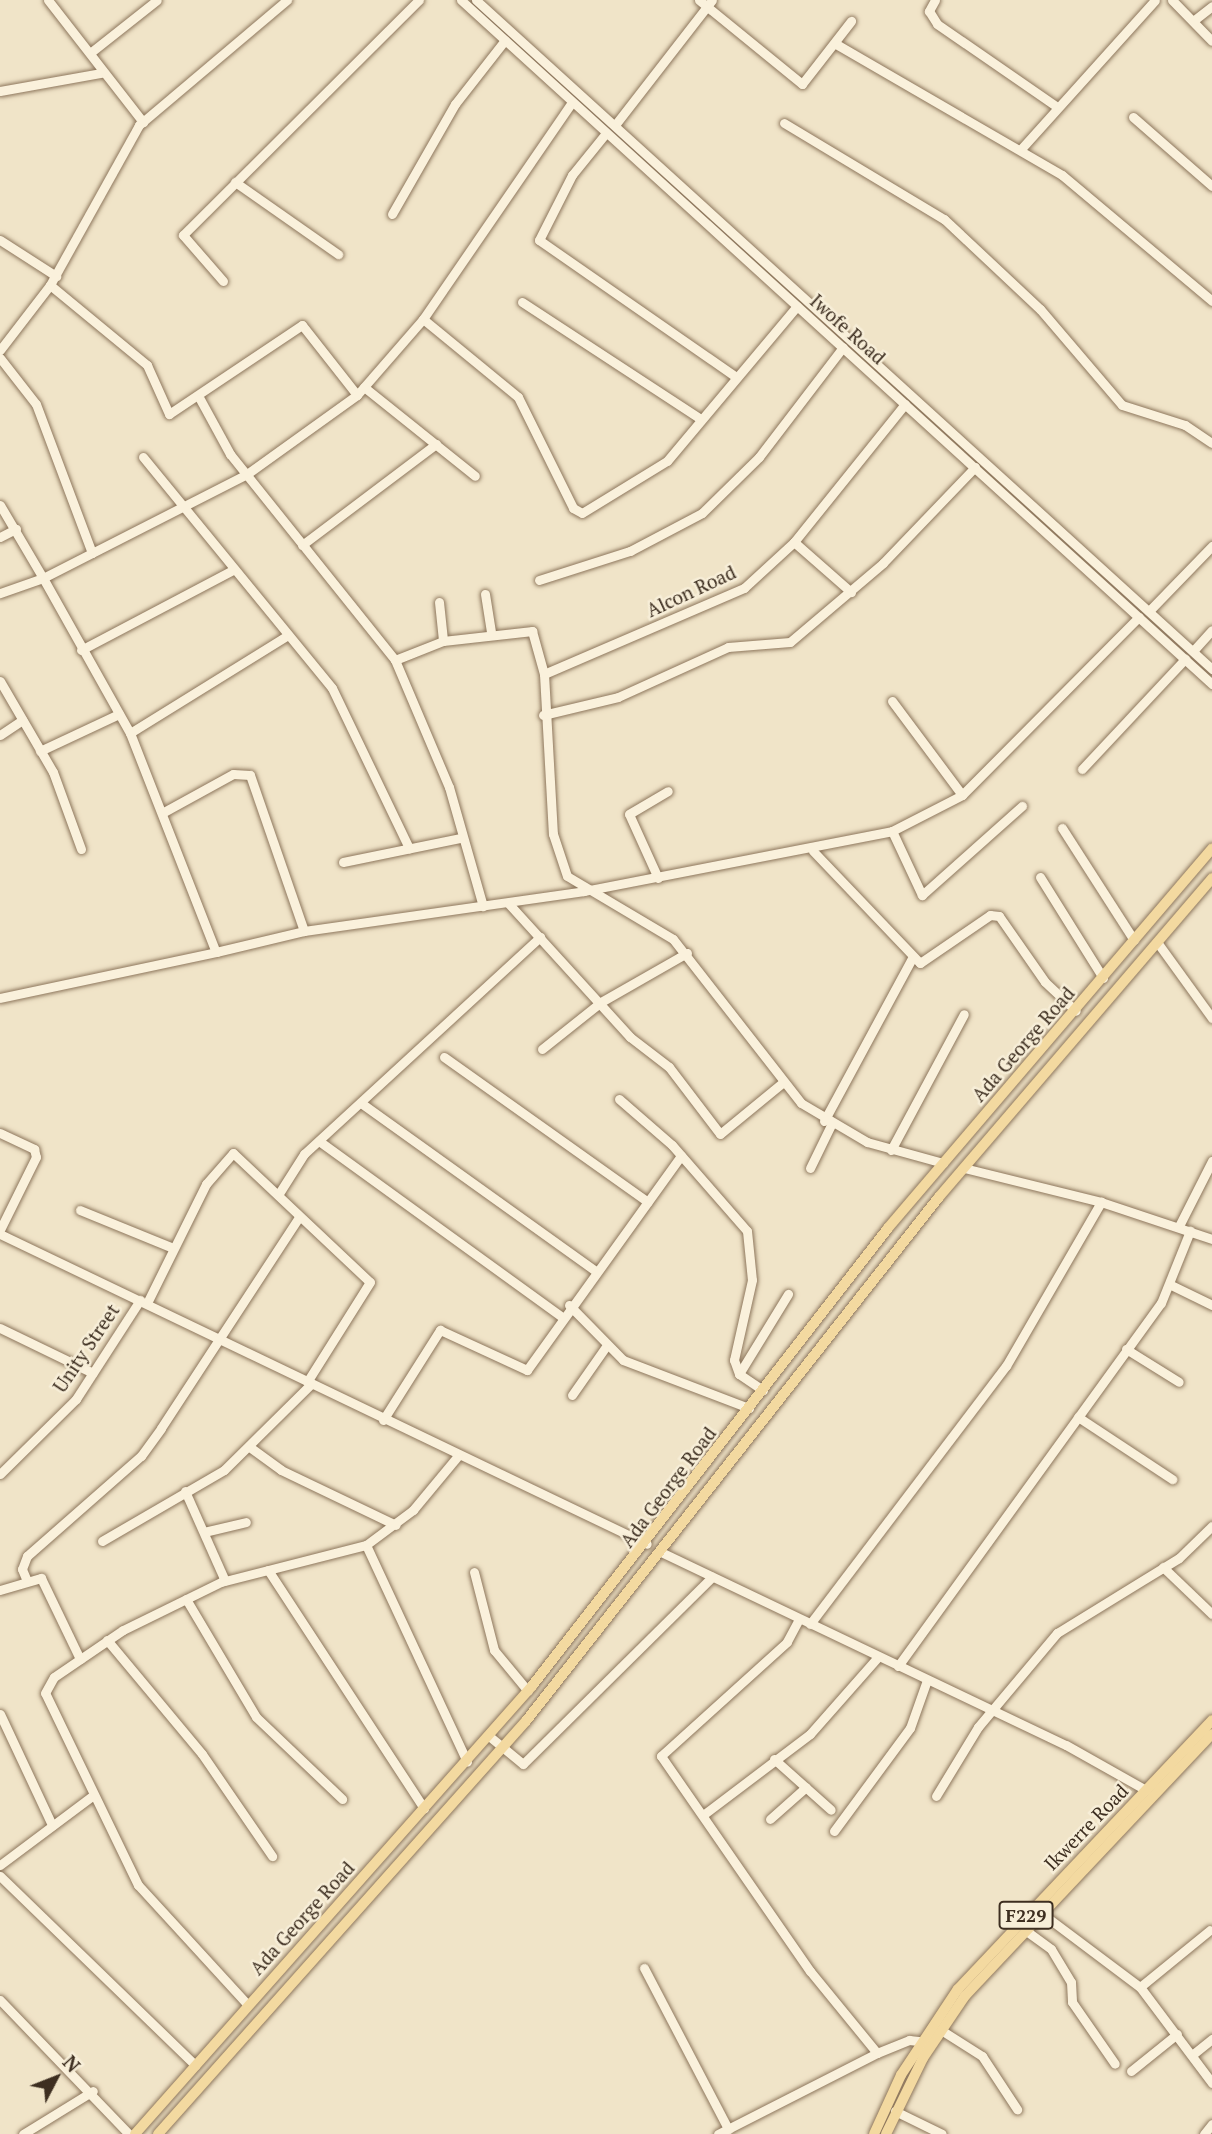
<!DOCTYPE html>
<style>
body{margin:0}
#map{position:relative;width:1212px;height:2134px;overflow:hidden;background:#f0e4c8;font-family:"PT Serif",serif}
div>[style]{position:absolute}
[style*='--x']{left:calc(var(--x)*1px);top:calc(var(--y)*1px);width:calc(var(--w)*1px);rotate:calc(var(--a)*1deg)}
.roads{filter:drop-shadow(0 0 2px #8d765c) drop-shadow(0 0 2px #8d765c)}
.minor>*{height:9px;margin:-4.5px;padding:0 4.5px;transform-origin:4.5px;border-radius:4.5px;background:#faf1dc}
.major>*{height:10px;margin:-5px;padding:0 5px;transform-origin:5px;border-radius:5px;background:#f3d9a0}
span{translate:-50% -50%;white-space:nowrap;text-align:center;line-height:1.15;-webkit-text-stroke:5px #f7eed8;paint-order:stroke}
.shield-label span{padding:2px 5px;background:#f7eed8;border:2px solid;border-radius:5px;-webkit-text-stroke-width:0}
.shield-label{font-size:18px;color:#3d2e20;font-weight:700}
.street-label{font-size:19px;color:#3d2e20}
.north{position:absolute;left:21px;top:2043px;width:70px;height:70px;-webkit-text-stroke:5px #f7eed8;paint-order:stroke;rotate:48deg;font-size:19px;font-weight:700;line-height:28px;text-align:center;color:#3d2e20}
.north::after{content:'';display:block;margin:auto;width:24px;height:32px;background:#3d2e20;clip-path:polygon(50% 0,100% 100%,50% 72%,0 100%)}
</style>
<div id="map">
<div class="roads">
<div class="minor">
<div style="--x:48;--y:0;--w:155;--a:52.1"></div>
<div style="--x:461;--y:0;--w:1016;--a:42.33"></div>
<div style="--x:476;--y:0;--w:995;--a:42.27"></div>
<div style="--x:699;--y:0;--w:133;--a:39.2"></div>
<div style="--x:802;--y:84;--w:80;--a:-52.1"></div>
<div style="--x:935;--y:0;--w:13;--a:119"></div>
<div style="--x:929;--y:11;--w:15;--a:58"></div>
<div style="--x:937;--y:24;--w:145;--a:34.6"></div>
<div style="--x:1172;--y:0;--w:57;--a:45.7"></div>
<div style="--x:1193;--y:21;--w:24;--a:-38"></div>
<div style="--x:836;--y:44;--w:261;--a:30.1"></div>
<div style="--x:1062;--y:175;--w:196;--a:40"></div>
<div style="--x:90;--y:53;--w:85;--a:-38.3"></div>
<div style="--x:0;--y:91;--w:103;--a:-10.1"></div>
<div style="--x:1133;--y:117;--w:105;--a:41.1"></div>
<div style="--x:784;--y:123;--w:187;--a:31"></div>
<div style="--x:944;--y:219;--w:132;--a:43.2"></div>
<div style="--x:1040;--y:309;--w:126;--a:49.5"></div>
<div style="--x:1122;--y:405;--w:66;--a:17.6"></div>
<div style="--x:1185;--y:425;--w:32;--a:34"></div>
<div style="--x:615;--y:125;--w:158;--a:-52.2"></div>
<div style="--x:606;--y:133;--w:54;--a:129"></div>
<div style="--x:572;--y:175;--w:73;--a:116.9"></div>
<div style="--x:539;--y:240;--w:240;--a:34.8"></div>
<div style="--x:1021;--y:149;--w:200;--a:-48"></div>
<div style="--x:235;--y:182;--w:126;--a:35"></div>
<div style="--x:392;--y:214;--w:127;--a:-60.2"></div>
<div style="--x:455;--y:104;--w:81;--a:-52"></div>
<div style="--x:0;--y:240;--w:67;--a:32.7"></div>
<div style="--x:223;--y:281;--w:61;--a:-131"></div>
<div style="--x:183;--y:235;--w:333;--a:-44.9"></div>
<div style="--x:50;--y:285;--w:126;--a:39.5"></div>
<div style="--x:147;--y:365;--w:54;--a:65.8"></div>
<div style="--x:169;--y:414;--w:160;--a:-33.8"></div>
<div style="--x:302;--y:325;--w:89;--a:51.8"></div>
<div style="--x:522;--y:302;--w:214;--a:33.2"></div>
<div style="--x:423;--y:319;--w:123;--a:39.4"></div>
<div style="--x:518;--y:397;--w:124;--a:63.6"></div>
<div style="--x:573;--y:508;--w:10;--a:29"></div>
<div style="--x:582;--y:513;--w:100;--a:-31.5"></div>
<div style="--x:667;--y:461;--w:202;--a:-50"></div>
<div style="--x:0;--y:350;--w:82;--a:-52.4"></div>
<div style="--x:50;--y:285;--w:183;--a:-60.9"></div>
<div style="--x:139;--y:125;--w:194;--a:-40.2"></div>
<div style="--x:0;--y:358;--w:58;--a:52"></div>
<div style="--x:36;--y:404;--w:159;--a:69.4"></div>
<div style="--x:92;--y:553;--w:55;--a:153"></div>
<div style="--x:43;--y:578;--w:178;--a:60.7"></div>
<div style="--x:130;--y:733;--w:235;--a:68.6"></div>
<div style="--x:216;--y:952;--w:90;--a:-13.4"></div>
<div style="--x:304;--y:931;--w:283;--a:-8.1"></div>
<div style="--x:584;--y:891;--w:314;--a:-11"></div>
<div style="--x:892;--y:831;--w:79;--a:-27.2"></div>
<div style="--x:962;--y:795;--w:251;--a:-45.2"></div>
<div style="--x:364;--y:387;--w:142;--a:38.7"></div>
<div style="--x:200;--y:399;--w:63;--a:61.4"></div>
<div style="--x:230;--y:454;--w:264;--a:51.3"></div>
<div style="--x:395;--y:660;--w:138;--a:67"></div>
<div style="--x:449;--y:787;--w:124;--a:74.1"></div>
<div style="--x:143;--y:457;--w:298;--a:50.7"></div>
<div style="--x:332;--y:688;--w:178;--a:64.3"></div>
<div style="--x:0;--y:505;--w:85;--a:59.5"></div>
<div style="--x:43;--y:578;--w:46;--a:160.8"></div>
<div style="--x:0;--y:537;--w:18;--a:-27"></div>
<div style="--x:794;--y:542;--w:76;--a:41.3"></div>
<div style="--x:302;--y:545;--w:168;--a:-37"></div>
<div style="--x:92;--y:553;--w:174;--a:-27"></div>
<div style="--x:247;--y:474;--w:135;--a:-35.7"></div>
<div style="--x:357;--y:395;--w:101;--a:-49"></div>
<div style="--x:423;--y:319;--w:263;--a:-55.5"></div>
<div style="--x:539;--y:580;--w:96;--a:-17.7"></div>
<div style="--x:630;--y:551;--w:81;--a:-27.8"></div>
<div style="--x:702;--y:513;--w:80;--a:-44.5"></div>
<div style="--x:759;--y:457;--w:138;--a:-52.6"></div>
<div style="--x:485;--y:594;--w:38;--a:81"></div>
<div style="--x:439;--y:602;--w:39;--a:84"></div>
<div style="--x:1149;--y:611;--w:91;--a:-45.9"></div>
<div style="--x:81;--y:650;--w:170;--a:-27.8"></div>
<div style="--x:1193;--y:651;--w:28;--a:-48"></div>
<div style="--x:395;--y:660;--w:52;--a:-21.6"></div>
<div style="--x:443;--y:641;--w:90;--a:-6.4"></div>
<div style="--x:532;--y:631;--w:45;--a:74.4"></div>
<div style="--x:544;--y:674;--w:160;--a:86.8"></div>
<div style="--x:553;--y:834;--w:44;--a:71.6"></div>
<div style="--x:567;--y:876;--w:123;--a:30.7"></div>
<div style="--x:673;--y:939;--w:208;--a:52"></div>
<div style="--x:801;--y:1103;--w:77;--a:30.6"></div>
<div style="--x:867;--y:1142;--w:79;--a:15.4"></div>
<div style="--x:544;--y:674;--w:218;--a:-23.3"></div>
<div style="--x:744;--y:588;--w:68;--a:-42.6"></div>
<div style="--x:794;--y:542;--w:177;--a:-51.2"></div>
<div style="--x:0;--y:681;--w:105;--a:59.8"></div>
<div style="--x:53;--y:772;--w:82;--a:70"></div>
<div style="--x:892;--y:701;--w:117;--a:53.3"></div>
<div style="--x:543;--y:715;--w:77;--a:-13.5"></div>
<div style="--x:618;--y:697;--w:121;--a:-24.4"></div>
<div style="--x:728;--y:647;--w:62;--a:-4.6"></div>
<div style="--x:790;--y:642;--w:122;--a:-40.3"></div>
<div style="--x:883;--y:563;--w:133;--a:-46.2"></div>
<div style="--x:130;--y:733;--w:186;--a:-31.8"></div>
<div style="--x:0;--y:735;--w:27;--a:-34"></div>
<div style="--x:40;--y:751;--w:87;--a:-25.1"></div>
<div style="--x:1082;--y:769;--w:151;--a:-46.9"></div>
<div style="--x:162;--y:813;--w:81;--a:-28.8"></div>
<div style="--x:233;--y:774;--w:17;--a:3"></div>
<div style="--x:250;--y:775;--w:165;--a:70.9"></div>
<div style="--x:1062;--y:828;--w:133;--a:57.3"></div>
<div style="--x:892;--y:831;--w:71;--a:64.9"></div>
<div style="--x:922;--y:895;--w:134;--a:-41.7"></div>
<div style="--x:813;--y:851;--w:155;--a:46.3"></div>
<div style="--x:920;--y:963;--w:85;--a:-34.4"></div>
<div style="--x:990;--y:915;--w:9;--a:6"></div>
<div style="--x:999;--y:916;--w:80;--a:55.1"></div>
<div style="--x:1045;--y:982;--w:42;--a:43.1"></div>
<div style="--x:343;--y:862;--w:119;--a:-11.6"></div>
<div style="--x:1040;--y:877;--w:119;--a:58"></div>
<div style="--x:658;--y:878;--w:70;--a:-114.4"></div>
<div style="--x:629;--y:814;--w:45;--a:-30.5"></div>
<div style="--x:509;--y:904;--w:180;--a:47.7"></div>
<div style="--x:630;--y:1037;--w:49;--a:37.6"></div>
<div style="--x:669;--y:1067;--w:84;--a:52.7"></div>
<div style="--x:720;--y:1134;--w:80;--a:-39.4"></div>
<div style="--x:1157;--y:942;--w:94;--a:54.1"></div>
<div style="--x:0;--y:998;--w:221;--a:-12"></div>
<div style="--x:542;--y:1049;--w:75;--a:-38.5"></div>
<div style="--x:601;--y:1002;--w:99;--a:-29.7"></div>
<div style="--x:444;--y:1057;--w:250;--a:35.4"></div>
<div style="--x:619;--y:1099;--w:70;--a:41"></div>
<div style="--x:672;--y:1145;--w:114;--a:48.9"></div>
<div style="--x:747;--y:1231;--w:49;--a:84.2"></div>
<div style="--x:752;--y:1280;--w:82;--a:102.7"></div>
<div style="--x:734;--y:1360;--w:15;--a:70"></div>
<div style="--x:739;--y:1374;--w:29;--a:34"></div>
<div style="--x:361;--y:1103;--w:287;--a:35.6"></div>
<div style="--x:824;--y:1121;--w:185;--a:-61.6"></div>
<div style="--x:0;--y:1133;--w:38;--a:25"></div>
<div style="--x:34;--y:1149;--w:8;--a:76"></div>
<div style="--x:36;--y:1157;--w:81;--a:116.3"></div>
<div style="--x:319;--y:1141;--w:299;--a:35.9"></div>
<div style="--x:891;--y:1150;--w:154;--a:-61.8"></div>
<div style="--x:810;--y:1168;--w:48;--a:-64"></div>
<div style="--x:964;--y:1168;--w:141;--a:13.9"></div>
<div style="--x:1101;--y:1202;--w:117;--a:18.4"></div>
<div style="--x:278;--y:1195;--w:49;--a:-57.6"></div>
<div style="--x:304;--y:1154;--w:321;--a:-42.6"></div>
<div style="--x:80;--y:1210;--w:100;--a:22.2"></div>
<div style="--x:1179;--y:1226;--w:73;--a:-63.1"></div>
<div style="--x:0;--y:1234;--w:717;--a:25.6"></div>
<div style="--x:1171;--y:1285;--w:46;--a:26"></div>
<div style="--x:147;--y:1303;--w:133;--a:-63.6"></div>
<div style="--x:206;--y:1184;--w:41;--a:-48.9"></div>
<div style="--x:233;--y:1153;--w:188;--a:43.3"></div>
<div style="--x:370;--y:1282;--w:118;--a:122.2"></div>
<div style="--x:569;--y:1305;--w:77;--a:45.5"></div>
<div style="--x:623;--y:1360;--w:135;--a:20.9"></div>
<div style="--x:0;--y:1328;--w:103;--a:25.8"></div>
<div style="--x:1126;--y:1349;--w:62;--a:31.9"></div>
<div style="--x:739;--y:1374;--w:94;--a:-58.5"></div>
<div style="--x:572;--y:1395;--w:61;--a:-55"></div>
<div style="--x:1078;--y:1417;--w:113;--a:33.4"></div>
<div style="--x:383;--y:1420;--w:107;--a:-57.7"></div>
<div style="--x:440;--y:1330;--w:96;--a:24.7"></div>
<div style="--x:527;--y:1370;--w:264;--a:-54.3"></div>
<div style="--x:251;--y:1448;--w:37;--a:36"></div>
<div style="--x:281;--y:1470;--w:127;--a:25.6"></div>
<div style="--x:0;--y:1474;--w:107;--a:-44.6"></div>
<div style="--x:76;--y:1399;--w:118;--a:-57.1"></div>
<div style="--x:185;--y:1491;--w:98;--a:66"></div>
<div style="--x:204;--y:1532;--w:43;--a:-13.4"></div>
<div style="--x:102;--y:1541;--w:141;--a:-30.2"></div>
<div style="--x:224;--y:1470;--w:122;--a:-44.7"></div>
<div style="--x:366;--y:1545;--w:239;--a:65"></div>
<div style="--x:663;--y:1553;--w:446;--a:25.5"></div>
<div style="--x:1066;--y:1745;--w:92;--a:29.4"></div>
<div style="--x:1163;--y:1567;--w:68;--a:43.8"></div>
<div style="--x:268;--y:1570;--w:285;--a:56.8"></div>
<div style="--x:474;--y:1572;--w:81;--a:75.6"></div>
<div style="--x:494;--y:1650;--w:53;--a:50.3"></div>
<div style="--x:27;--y:1581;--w:13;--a:-113"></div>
<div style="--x:22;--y:1569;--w:14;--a:-69"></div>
<div style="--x:27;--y:1556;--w:152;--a:-41.3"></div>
<div style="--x:141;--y:1456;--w:34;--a:-54"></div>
<div style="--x:161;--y:1428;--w:252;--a:-56.8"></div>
<div style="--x:0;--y:1590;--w:43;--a:-16.3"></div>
<div style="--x:41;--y:1578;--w:90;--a:64.3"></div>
<div style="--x:186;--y:1599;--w:137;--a:59.3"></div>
<div style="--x:256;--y:1717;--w:119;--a:43.6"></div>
<div style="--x:799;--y:1619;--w:26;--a:118"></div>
<div style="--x:787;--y:1642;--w:170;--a:137.9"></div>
<div style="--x:661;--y:1756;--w:262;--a:55.3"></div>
<div style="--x:810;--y:1971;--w:106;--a:50.7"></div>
<div style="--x:810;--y:1624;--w:324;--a:-52.8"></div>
<div style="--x:1006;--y:1366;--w:190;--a:-59.9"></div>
<div style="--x:107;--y:1640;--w:148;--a:50.2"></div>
<div style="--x:202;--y:1754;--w:124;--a:55.5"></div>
<div style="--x:898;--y:1666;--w:448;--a:-54.1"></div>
<div style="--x:1161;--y:1303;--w:78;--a:-68.1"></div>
<div style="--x:0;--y:1714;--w:123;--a:64.9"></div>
<div style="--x:489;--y:1736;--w:44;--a:39.5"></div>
<div style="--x:523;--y:1764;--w:266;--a:-44.7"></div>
<div style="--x:774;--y:1759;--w:76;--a:41.8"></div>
<div style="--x:936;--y:1796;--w:81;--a:-58.7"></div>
<div style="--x:978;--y:1727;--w:123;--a:-50"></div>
<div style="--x:1057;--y:1633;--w:143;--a:-31.6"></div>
<div style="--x:1179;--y:1558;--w:46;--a:-44.1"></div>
<div style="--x:703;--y:1815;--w:134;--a:-37.1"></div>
<div style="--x:810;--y:1734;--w:103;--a:-48.6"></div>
<div style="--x:770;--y:1819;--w:48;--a:-41.6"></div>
<div style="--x:834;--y:1831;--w:128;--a:-53.6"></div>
<div style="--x:910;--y:1728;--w:51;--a:-70.5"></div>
<div style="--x:0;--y:1865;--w:114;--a:-36.8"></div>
<div style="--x:0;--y:1876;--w:272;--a:44.1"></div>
<div style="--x:1040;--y:1912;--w:125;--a:36.9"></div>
<div style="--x:1140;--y:1987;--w:120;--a:53.1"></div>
<div style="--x:1025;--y:1930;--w:32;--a:36"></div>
<div style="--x:1051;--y:1949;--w:39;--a:59"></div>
<div style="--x:1071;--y:1982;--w:20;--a:87"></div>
<div style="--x:1072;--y:2002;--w:75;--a:55.3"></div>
<div style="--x:644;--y:1968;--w:182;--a:62.4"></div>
<div style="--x:1140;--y:1987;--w:90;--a:-39.2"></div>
<div style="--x:0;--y:2000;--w:186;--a:46.1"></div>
<div style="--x:248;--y:2005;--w:163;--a:-132.5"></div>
<div style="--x:138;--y:1885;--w:213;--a:-115.8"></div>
<div style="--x:45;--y:1693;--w:18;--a:-61"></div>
<div style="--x:54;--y:1677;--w:83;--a:-34.3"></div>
<div style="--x:123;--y:1630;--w:109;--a:-26.1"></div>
<div style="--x:221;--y:1582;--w:150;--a:-14.3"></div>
<div style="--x:366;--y:1545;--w:59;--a:-36.7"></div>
<div style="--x:413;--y:1510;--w:69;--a:-50.3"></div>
<div style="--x:941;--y:2030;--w:49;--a:32.4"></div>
<div style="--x:982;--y:2056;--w:64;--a:56.6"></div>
<div style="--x:1192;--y:2055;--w:26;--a:-39"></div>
<div style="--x:1131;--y:2071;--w:59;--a:-38.8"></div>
<div style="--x:895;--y:2111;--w:52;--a:26.1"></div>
<div style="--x:23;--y:2134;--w:82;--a:-31.6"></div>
<div style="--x:718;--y:2134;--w:178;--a:-27"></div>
<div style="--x:877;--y:2053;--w:35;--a:-22"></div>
<div style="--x:909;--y:2040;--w:19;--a:6"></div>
<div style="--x:1204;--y:2134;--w:13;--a:-51"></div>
</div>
<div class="major">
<div style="--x:135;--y:2134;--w:599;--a:-48.45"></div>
<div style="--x:532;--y:1686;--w:580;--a:-52.14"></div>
<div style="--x:888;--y:1228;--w:499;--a:-49.5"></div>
<div style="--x:158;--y:2134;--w:553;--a:-48.3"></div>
<div style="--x:526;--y:1721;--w:667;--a:-51.76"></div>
<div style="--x:939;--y:1197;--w:420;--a:-49.4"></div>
<div style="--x:874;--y:2134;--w:65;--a:-65.4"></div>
<div style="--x:901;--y:2075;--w:103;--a:-56.5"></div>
<div style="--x:958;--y:1989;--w:370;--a:-46.6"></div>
<div style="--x:886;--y:2134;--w:85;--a:-64"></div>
<div style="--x:923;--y:2058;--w:75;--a:-55.9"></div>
<div style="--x:965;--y:1996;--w:360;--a:-46.7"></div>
</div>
</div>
<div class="shield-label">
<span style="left:1026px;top:1915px">F229</span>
</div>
<div class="street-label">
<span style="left:848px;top:329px;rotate:42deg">Iwofe Road</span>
<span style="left:691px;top:591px;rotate:-25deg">Alcon Road</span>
<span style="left:1023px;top:1044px;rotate:-49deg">Ada George Road</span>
<span style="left:86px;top:1348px;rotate:-56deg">Unity Street</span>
<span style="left:668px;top:1487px;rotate:-53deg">Ada George Road</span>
<span style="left:1086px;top:1827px;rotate:-46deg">Ikwerre Road</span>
<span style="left:302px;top:1918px;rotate:-48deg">Ada George Road</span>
</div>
<div class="north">N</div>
</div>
